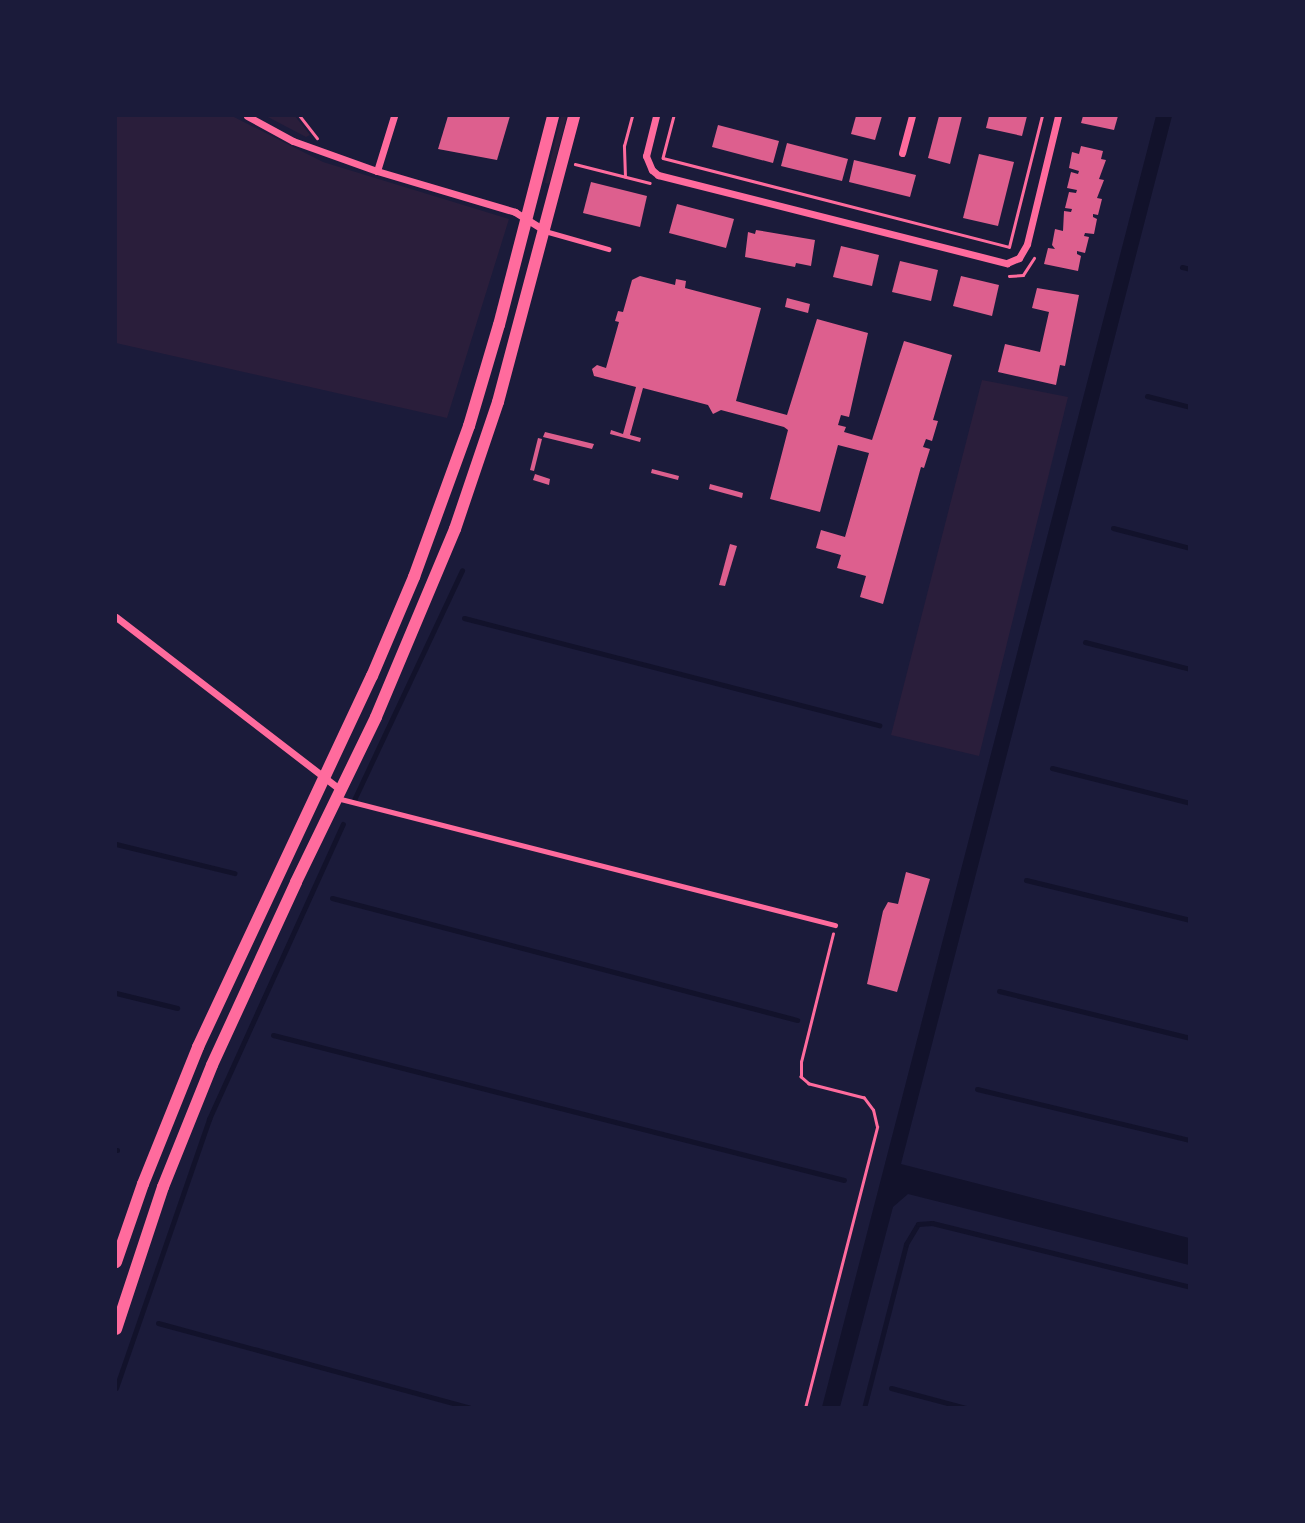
<!DOCTYPE html>
<style>
body{margin:0}
#map{position:relative;width:1305px;height:1523px;overflow:hidden;background:#1b1b3a;font-family:Helvetica,sans-serif}
div>[style]{position:absolute}
[style*='--x']{left:calc(var(--x)*1px);top:calc(var(--y)*1px);width:calc(var(--w)*1px);rotate:calc(var(--a)*1deg)}
.green>*{inset:0;background:#2a1e3b}
.water>*{inset:0;background:#12122b}
.stream>*{height:5px;margin:-2.5px;padding:0 2.5px;transform-origin:2.5px;border-radius:2.5px;background:#12122b}
.building>*{inset:0;background:#dd5f8e}
.path>*{height:2.5px;margin:-1.25px;padding:0 1.25px;transform-origin:1.25px;border-radius:1.25px;background:#ff6b9d}
.service>*{height:4.5px;margin:-2.25px;padding:0 2.25px;transform-origin:2.25px;border-radius:2.25px;background:#ff6b9d}
.minor>*{height:7px;margin:-3.5px;padding:0 3.5px;transform-origin:3.5px;border-radius:3.5px;background:#ff6b9d}
.secondary>*{height:12px;margin:-6px;padding:0 6px;transform-origin:6px;border-radius:6px;background:#ff6b9d}
span{translate:-50% -50%;white-space:nowrap;text-align:center;line-height:1.15;-webkit-text-stroke:5px #1b1b3a;paint-order:stroke}
.frame{position:absolute;inset:0;border:117px solid #1b1b3a;pointer-events:none}
</style>
<div id="map">
<div class="green">
<div style="clip-path:polygon(116px 116px,232px 116px,323px 162px,509px 219px,447px 418px,116px 343px)"></div>
<div style="clip-path:polygon(266px 116px,295px 116px,310px 135px,306px 137px)"></div>
<div style="clip-path:polygon(561px 116px,567px 116px,549px 184px,545px 183px)"></div>
<div style="clip-path:polygon(982px 380px,1068px 397px,979px 756px,891px 735px)"></div>
</div>
<div class="water">
<div style="clip-path:polygon(1156px 116px,1172px 116px,901px 1164px,1189px 1238px,1189px 1265px,908px 1194px,893px 1207px,840px 1407px,822px 1407px)"></div>
</div>
<div class="stream">
<div style="--x:1182;--y:267;--w:8;--a:14"></div>
<div style="--x:1147;--y:396;--w:44;--a:14.3"></div>
<div style="--x:1113;--y:528;--w:80;--a:14.6"></div>
<div style="--x:464;--y:618;--w:429;--a:14.5"></div>
<div style="--x:1085;--y:642;--w:108;--a:14.4"></div>
<div style="--x:1052;--y:768;--w:142;--a:14.2"></div>
<div style="--x:353;--y:802;--w:256;--a:-64.8"></div>
<div style="--x:116;--y:844;--w:122;--a:13.8"></div>
<div style="--x:1026;--y:880;--w:169;--a:13.7"></div>
<div style="--x:332;--y:898;--w:481;--a:14.7"></div>
<div style="--x:999;--y:991;--w:197;--a:13.8"></div>
<div style="--x:116;--y:993;--w:63;--a:13.8"></div>
<div style="--x:273;--y:1035;--w:589;--a:14.25"></div>
<div style="--x:977;--y:1089;--w:219;--a:13.5"></div>
<div style="--x:116;--y:1150;--w:1;--a:0"></div>
<div style="--x:158;--y:1323;--w:323;--a:15.2"></div>
<div style="--x:116;--y:1388;--w:285;--a:-70.9"></div>
<div style="--x:209;--y:1119;--w:324;--a:-65.6"></div>
<div style="--x:891;--y:1388;--w:78;--a:14.9"></div>
<div style="--x:864;--y:1408;--w:169;--a:-75.6"></div>
<div style="--x:906;--y:1244;--w:23;--a:-59"></div>
<div style="--x:918;--y:1224;--w:14;--a:-4"></div>
<div style="--x:932;--y:1223;--w:266;--a:13.9"></div>
</div>
<div class="building">
<div style="clip-path:polygon(448px 116px,510px 116px,497px 160px,438px 149px)"></div>
<div style="clip-path:polygon(856px 116px,882px 116px,875px 140px,851px 134px)"></div>
<div style="clip-path:polygon(939px 116px,962px 116px,950px 164px,928px 158px)"></div>
<div style="clip-path:polygon(989px 116px,1027px 116px,1022px 136px,986px 128px)"></div>
<div style="clip-path:polygon(1083px 116px,1118px 116px,1114px 130px,1081px 123px)"></div>
<div style="clip-path:polygon(718px 125px,779px 141px,773px 163px,712px 147px)"></div>
<div style="clip-path:polygon(787px 143px,848px 159px,842px 181px,781px 166px)"></div>
<div style="clip-path:polygon(1081px 146px,1103px 151px,1101px 159px,1106px 160px,1099px 179px,1104px 180px,1097px 198px,1102px 199px,1098px 215px,1093px 214px,1093px 217px,1097px 219px,1094px 234px,1085px 233px,1084px 236px,1089px 237px,1085px 253px,1077px 251px,1077px 254px,1081px 256px,1078px 271px,1044px 264px,1048px 248px,1055px 249px,1052px 245px,1055px 229px,1063px 231px,1064px 211px,1071px 212px,1072px 209px,1065px 208px,1069px 192px,1076px 193px,1077px 190px,1067px 188px,1071px 172px,1078px 174px,1079px 171px,1069px 168px,1072px 152px,1079px 154px)"></div>
<div style="clip-path:polygon(979px 154px,1014px 162px,998px 226px,963px 218px)"></div>
<div style="clip-path:polygon(854px 160px,916px 175px,910px 197px,849px 182px)"></div>
<div style="clip-path:polygon(591px 182px,647px 196px,640px 227px,583px 213px)"></div>
<div style="clip-path:polygon(677px 204px,734px 219px,726px 248px,669px 233px)"></div>
<div style="clip-path:polygon(756px 230px,815px 240px,811px 266px,796px 263px,795px 267px,745px 257px,748px 232px,755px 234px)"></div>
<div style="clip-path:polygon(841px 246px,879px 255px,872px 286px,833px 277px)"></div>
<div style="clip-path:polygon(900px 261px,938px 270px,931px 301px,892px 292px)"></div>
<div style="clip-path:polygon(640px 276px,675px 285px,676px 279px,686px 281px,685px 288px,761px 308px,736px 401px,787px 415px,817px 319px,868px 333px,849px 417px,841px 415px,838px 425px,846px 427px,844px 432px,872px 440px,904px 341px,952px 355px,933px 420px,938px 421px,932px 441px,926px 439px,923px 447px,930px 449px,924px 468px,921px 467px,883px 604px,860px 597px,866px 576px,837px 568px,841px 555px,816px 548px,821px 530px,845px 537px,869px 453px,838px 445px,820px 512px,770px 499px,788px 430px,784px 427px,721px 410px,713px 414px,708px 405px,643px 388px,630px 435px,641px 438px,640px 442px,610px 434px,611px 430px,623px 434px,636px 387px,594px 376px,592px 369px,597px 365px,606px 368px,619px 322px,615px 321px,618px 311px,623px 312px,632px 280px)"></div>
<div style="clip-path:polygon(961px 276px,999px 285px,992px 316px,953px 306px)"></div>
<div style="clip-path:polygon(1037px 288px,1079px 295px,1065px 366px,1060px 365px,1056px 385px,998px 372px,1005px 344px,1040px 352px,1049px 312px,1032px 308px)"></div>
<div style="clip-path:polygon(787px 298px,810px 304px,808px 313px,785px 307px)"></div>
<div style="clip-path:polygon(545px 432px,594px 444px,592px 449px,543px 437px)"></div>
<div style="clip-path:polygon(538px 438px,542px 439px,534px 471px,530px 470px)"></div>
<div style="clip-path:polygon(652px 469px,679px 476px,678px 480px,651px 473px)"></div>
<div style="clip-path:polygon(535px 474px,550px 479px,549px 485px,533px 480px)"></div>
<div style="clip-path:polygon(710px 484px,743px 493px,742px 498px,709px 489px)"></div>
<div style="clip-path:polygon(730px 544px,737px 546px,725px 586px,719px 585px)"></div>
<div style="clip-path:polygon(906px 872px,930px 879px,897px 992px,867px 984px,883px 911px,888px 902px,898px 904px)"></div>
</div>
<div class="path">
<div style="--x:300;--y:116;--w:28;--a:52"></div>
<div style="--x:674;--y:116;--w:43;--a:104.7"></div>
<div style="--x:663;--y:158;--w:357;--a:14.4"></div>
<div style="--x:1009;--y:247;--w:135;--a:-75.9"></div>
<div style="--x:575;--y:164;--w:77;--a:14.2"></div>
<div style="--x:625;--y:177;--w:31;--a:-92"></div>
<div style="--x:624;--y:146;--w:31;--a:-75"></div>
<div style="--x:1009;--y:276;--w:14;--a:-4"></div>
<div style="--x:1023;--y:275;--w:20;--a:-57"></div>
<div style="--x:805;--y:1408;--w:290;--a:-75.6"></div>
<div style="--x:877;--y:1127;--w:17;--a:-103"></div>
<div style="--x:873;--y:1110;--w:15;--a:-127"></div>
<div style="--x:864;--y:1098;--w:57;--a:-165.7"></div>
<div style="--x:809;--y:1084;--w:11;--a:-139"></div>
<div style="--x:801;--y:1077;--w:15;--a:-90"></div>
<div style="--x:801;--y:1062;--w:132;--a:-76"></div>
</div>
<div class="service">
<div style="--x:545;--y:231;--w:66;--a:15.9"></div>
<div style="--x:337;--y:798;--w:514;--a:14.31"></div>
</div>
<div class="minor">
<div style="--x:247;--y:116;--w:52;--a:28.5"></div>
<div style="--x:293;--y:141;--w:89;--a:19.7"></div>
<div style="--x:377;--y:171;--w:144;--a:16.5"></div>
<div style="--x:515;--y:212;--w:36;--a:32"></div>
<div style="--x:656;--y:116;--w:41;--a:104"></div>
<div style="--x:646;--y:156;--w:15;--a:67"></div>
<div style="--x:652;--y:170;--w:8;--a:40"></div>
<div style="--x:658;--y:175;--w:360;--a:14.2"></div>
<div style="--x:1007;--y:263;--w:13;--a:-23"></div>
<div style="--x:1019;--y:258;--w:16;--a:-60"></div>
<div style="--x:1027;--y:244;--w:132;--a:-76.4"></div>
<div style="--x:902;--y:153;--w:38;--a:-75"></div>
<div style="--x:377;--y:171;--w:58;--a:-72.8"></div>
<div style="--x:116;--y:617;--w:284;--a:37.6"></div>
</div>
<div class="secondary">
<div style="--x:116;--y:1262;--w:83;--a:-70.9"></div>
<div style="--x:143;--y:1184;--w:148;--a:-68.1"></div>
<div style="--x:198;--y:1047;--w:410;--a:-64.9"></div>
<div style="--x:372;--y:676;--w:108;--a:-67"></div>
<div style="--x:414;--y:577;--w:161;--a:-70"></div>
<div style="--x:469;--y:426;--w:105;--a:-73.5"></div>
<div style="--x:499;--y:325;--w:216;--a:-75.5"></div>
<div style="--x:116;--y:1329;--w:150;--a:-71.7"></div>
<div style="--x:163;--y:1187;--w:131;--a:-68.1"></div>
<div style="--x:212;--y:1065;--w:201;--a:-65.3"></div>
<div style="--x:296;--y:882;--w:183;--a:-64.1"></div>
<div style="--x:376;--y:717;--w:204;--a:-67.2"></div>
<div style="--x:455;--y:529;--w:134;--a:-71.3"></div>
<div style="--x:498;--y:402;--w:296;--a:-75.1"></div>
</div>
<div class="frame"></div>
</div>
